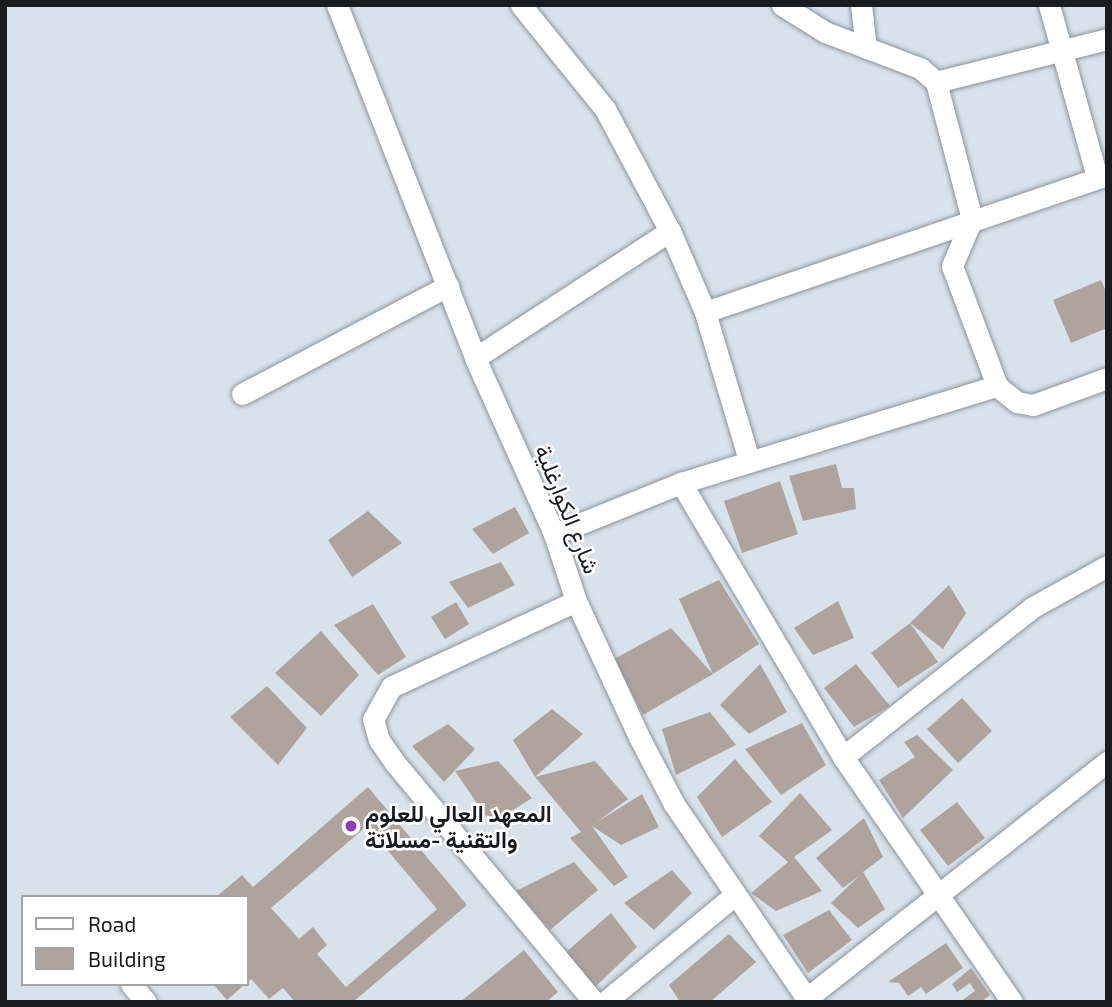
<!DOCTYPE html>
<meta charset="utf-8">
<style>
body{margin:0}
#map{position:relative;width:1112px;height:1007px;overflow:hidden;background:#d8e2ea;font-family:"Exo 2",Vazirmatn,sans-serif}
div>[style]{position:absolute}
[style*='--x']{left:calc(var(--x)*1px);top:calc(var(--y)*1px);width:calc(var(--w)*1px);rotate:calc(var(--a)*1deg)}
.building>*{inset:0;background:#afa39e}
.roads{filter:drop-shadow(0 0 2px #8b949c) drop-shadow(0 0 2px #8b949c)}
.minor>*{height:21px;margin:-10.5px;padding:0 10.5px;transform-origin:10.5px;border-radius:10.5px;background:#fff}
.dots>*{width:19px;height:19px;translate:-50% -50%;box-sizing:border-box;border:4px solid #fff;border-radius:50%}
span{translate:-50% -50%;white-space:nowrap;text-align:center;line-height:1.15;-webkit-text-stroke:5px #fff;paint-order:stroke}
.street-label{font-size:23px;color:#181c1f}
.poi-label{font-size:23px;color:#181c1f;font-weight:700}
.left{translate:0 -50%;text-align:left}
.frame{position:absolute;inset:0;border:7px solid #181c1f;pointer-events:none}
.legend{position:absolute;left:21px;top:895px;width:228px;height:91px;box-sizing:border-box;background:#fff;border:2px solid #a3a4a5;margin:0;padding:9px 12px;list-style:none;font-size:21px;color:#181c1f}
.legend li{display:flex;align-items:center;gap:14px;height:35px}
.legend b{width:35px;border:2px solid #a3a4a5}
</style>
<div id="map">
<div class="building">
<div style="clip-path:polygon(1101px 280px,1107px 294px,1107px 328px,1071px 343px,1053px 300px)"></div>
<div style="clip-path:polygon(836px 464px,842px 488px,854px 488px,856px 509px,803px 521px,789px 476px)"></div>
<div style="clip-path:polygon(780px 481px,798px 534px,742px 553px,724px 501px)"></div>
<div style="clip-path:polygon(515px 507px,529px 533px,493px 554px,472px 529px)"></div>
<div style="clip-path:polygon(368px 511px,402px 543px,352px 577px,328px 540px)"></div>
<div style="clip-path:polygon(501px 562px,515px 585px,468px 608px,449px 582px)"></div>
<div style="clip-path:polygon(719px 580px,759px 644px,713px 674px,679px 599px)"></div>
<div style="clip-path:polygon(949px 585px,966px 613px,943px 649px,910px 623px,938px 662px,898px 688px,871px 653px,910px 623px)"></div>
<div style="clip-path:polygon(838px 601px,854px 638px,813px 655px,794px 628px)"></div>
<div style="clip-path:polygon(456px 602px,469px 624px,445px 639px,431px 617px)"></div>
<div style="clip-path:polygon(373px 604px,406px 657px,378px 675px,334px 625px)"></div>
<div style="clip-path:polygon(671px 628px,713px 674px,643px 715px,614px 659px)"></div>
<div style="clip-path:polygon(321px 631px,359px 675px,321px 716px,275px 673px)"></div>
<div style="clip-path:polygon(760px 664px,787px 712px,749px 734px,720px 705px)"></div>
<div style="clip-path:polygon(856px 664px,890px 706px,854px 727px,824px 688px)"></div>
<div style="clip-path:polygon(267px 686px,307px 728px,278px 765px,230px 717px)"></div>
<div style="clip-path:polygon(962px 698px,992px 731px,958px 763px,927px 729px)"></div>
<div style="clip-path:polygon(552px 709px,583px 734px,535px 777px,595px 761px,628px 799px,597px 822px,642px 794px,659px 827px,621px 845px,592px 826px,628px 877px,614px 886px,570px 838px,581px 832px,535px 777px,513px 740px)"></div>
<div style="clip-path:polygon(710px 712px,736px 745px,676px 775px,662px 729px)"></div>
<div style="clip-path:polygon(802px 723px,826px 765px,781px 795px,745px 749px)"></div>
<div style="clip-path:polygon(448px 724px,475px 749px,444px 782px,412px 746px)"></div>
<div style="clip-path:polygon(917px 735px,953px 770px,903px 818px,879px 780px,915px 757px,904px 742px)"></div>
<div style="clip-path:polygon(735px 759px,772px 802px,722px 837px,697px 797px)"></div>
<div style="clip-path:polygon(498px 761px,532px 798px,491px 824px,455px 771px)"></div>
<div style="clip-path:polygon(evenodd,368px 787px,467px 905px,353px 1002px,295px 1002px,283px 988px,269px 999px,251px 979px,247px 983px,247px 897px,216px 897px,242px 875px,253px 887px,368px 787px,367px 826px,437px 909px,346px 987px,317px 954px,327px 945px,313px 927px,299px 939px,271px 908px,367px 826px)"></div>
<div style="clip-path:polygon(800px 793px,832px 830px,794px 857px,822px 891px,776px 911px,751px 893px,788px 862px,759px 836px)"></div>
<div style="clip-path:polygon(957px 802px,985px 838px,948px 866px,920px 830px)"></div>
<div style="clip-path:polygon(864px 818px,883px 857px,863px 872px,885px 909px,858px 928px,831px 903px,860px 875px,843px 888px,816px 858px)"></div>
<div style="clip-path:polygon(574px 862px,598px 890px,550px 930px,516px 891px)"></div>
<div style="clip-path:polygon(672px 870px,692px 893px,654px 930px,624px 903px)"></div>
<div style="clip-path:polygon(829px 910px,852px 940px,808px 973px,783px 935px)"></div>
<div style="clip-path:polygon(611px 913px,637px 947px,595px 987px,558px 959px)"></div>
<div style="clip-path:polygon(729px 934px,756px 962px,710px 1002px,680px 1002px,669px 985px)"></div>
<div style="clip-path:polygon(946px 943px,963px 968px,926px 994px,921px 987px,908px 996px,899px 983px,888px 982px)"></div>
<div style="clip-path:polygon(524px 950px,558px 992px,546px 1002px,460px 1002px)"></div>
<div style="clip-path:polygon(971px 968px,990px 995px,981px 1002px,960px 1002px,975px 991px,970px 983px,957px 992px,952px 984px)"></div>
<div style="clip-path:polygon(213px 984px,245px 984px,227px 1000px)"></div>
</div>
<div class="roads">
<div class="minor">
<div style="--x:337;--y:5;--w:379;--a:68.6"></div>
<div style="--x:475;--y:358;--w:193;--a:65.8"></div>
<div style="--x:554;--y:534;--w:71;--a:71.8"></div>
<div style="--x:576;--y:601;--w:150;--a:65.1"></div>
<div style="--x:639;--y:737;--w:76;--a:62.4"></div>
<div style="--x:674;--y:804;--w:240;--a:55.7"></div>
<div style="--x:521;--y:5;--w:134;--a:51.1"></div>
<div style="--x:605;--y:109;--w:138;--a:62"></div>
<div style="--x:670;--y:231;--w:88;--a:66.6"></div>
<div style="--x:782;--y:5;--w:51;--a:32.1"></div>
<div style="--x:825;--y:32;--w:102;--a:20.8"></div>
<div style="--x:920;--y:68;--w:21;--a:41"></div>
<div style="--x:936;--y:82;--w:142;--a:75.3"></div>
<div style="--x:972;--y:219;--w:51;--a:113.1"></div>
<div style="--x:952;--y:266;--w:128;--a:69.4"></div>
<div style="--x:997;--y:386;--w:26;--a:39"></div>
<div style="--x:1017;--y:402;--w:16;--a:11"></div>
<div style="--x:1033;--y:405;--w:79;--a:-20"></div>
<div style="--x:861;--y:5;--w:43;--a:83.4"></div>
<div style="--x:1049;--y:5;--w:179;--a:74.4"></div>
<div style="--x:936;--y:82;--w:176;--a:-14.1"></div>
<div style="--x:475;--y:358;--w:233;--a:-33.1"></div>
<div style="--x:242;--y:394;--w:233;--a:-27.7"></div>
<div style="--x:749;--y:460;--w:154;--a:-106.6"></div>
<div style="--x:705;--y:312;--w:425;--a:-18.8"></div>
<div style="--x:681;--y:483;--w:318;--a:59.4"></div>
<div style="--x:843;--y:757;--w:298;--a:55.4"></div>
<div style="--x:554;--y:534;--w:137;--a:-21.9"></div>
<div style="--x:681;--y:483;--w:331;--a:-17.1"></div>
<div style="--x:576;--y:601;--w:204;--a:155.1"></div>
<div style="--x:391;--y:687;--w:37;--a:119"></div>
<div style="--x:373;--y:719;--w:22;--a:74"></div>
<div style="--x:379;--y:740;--w:28;--a:55"></div>
<div style="--x:395;--y:763;--w:311;--a:50.2"></div>
<div style="--x:843;--y:757;--w:242;--a:-38.3"></div>
<div style="--x:1033;--y:607;--w:85;--a:-29"></div>
<div style="--x:131;--y:984;--w:23;--a:50"></div>
<div style="--x:807;--y:998;--w:382;--a:-38.2"></div>
<div style="--x:605;--y:1002;--w:168;--a:-39.5"></div>
</div>
</div>
<div class="dots">
<div style="left:351px;top:826px;background:#8741b4"></div>
</div>
<div class="street-label">
<span style="left:568px;top:509px;rotate:68deg">شارع الكوارغلية</span>
</div>
<div class="poi-label">
<span class="left" style="left:365px;top:826px">المعهد العالي للعلوم<br>والتقنية -مسلاتة</span>
</div>
<div class="frame"></div>
<ul class="legend">
<li><b style="height:9px;background:#fff"></b>Road</li>
<li><b style="height:19px;background:#afa39e"></b>Building</li>
</ul>
</div>
